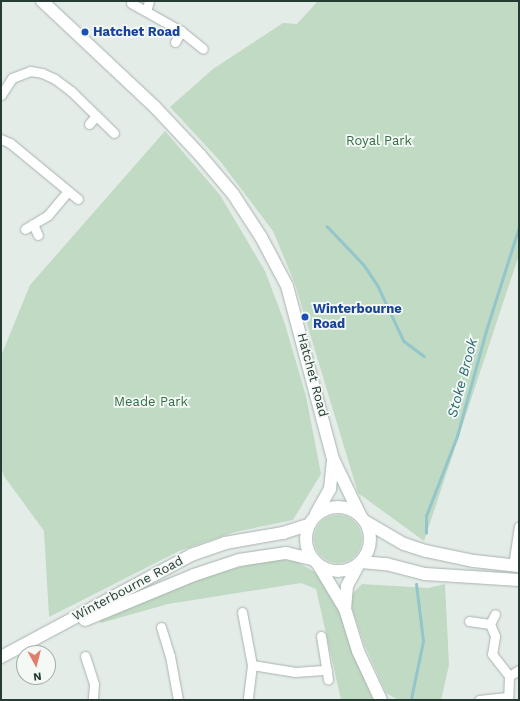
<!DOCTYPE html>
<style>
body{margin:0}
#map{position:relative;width:520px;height:701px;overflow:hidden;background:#e4ece8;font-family:"Work Sans",sans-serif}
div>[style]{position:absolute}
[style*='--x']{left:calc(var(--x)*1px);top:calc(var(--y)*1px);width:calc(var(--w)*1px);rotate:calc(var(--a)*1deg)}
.green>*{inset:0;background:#c0dac4}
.round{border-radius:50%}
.stream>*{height:2.5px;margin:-1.25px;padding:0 1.25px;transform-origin:1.25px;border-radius:1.25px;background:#93c6ca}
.roads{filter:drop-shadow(0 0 1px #a7b3ae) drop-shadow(0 0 1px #a7b3ae)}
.street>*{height:9px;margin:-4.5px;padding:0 4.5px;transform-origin:4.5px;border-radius:4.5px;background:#fff}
.secondary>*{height:12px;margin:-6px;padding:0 6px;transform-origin:6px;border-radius:6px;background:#fff}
.secondary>.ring{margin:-6px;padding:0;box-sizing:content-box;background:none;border:12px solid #fff;border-radius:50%}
.dots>*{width:11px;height:11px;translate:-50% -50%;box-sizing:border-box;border:2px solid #f4f9f6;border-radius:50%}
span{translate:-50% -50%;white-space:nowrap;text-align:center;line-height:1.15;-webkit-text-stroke:3.5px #f4f9f6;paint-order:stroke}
.transit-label{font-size:13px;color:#164399;font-weight:700}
.left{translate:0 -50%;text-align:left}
.park-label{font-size:13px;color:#356d45}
.street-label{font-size:13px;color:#263b33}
.water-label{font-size:14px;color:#276a70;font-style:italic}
.frame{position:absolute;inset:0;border:2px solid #263b33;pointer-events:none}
.north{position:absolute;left:16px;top:645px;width:40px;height:40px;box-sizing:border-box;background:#f4f9f6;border:1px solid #a2ada8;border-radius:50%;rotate:173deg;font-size:11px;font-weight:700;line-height:16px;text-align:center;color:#263b33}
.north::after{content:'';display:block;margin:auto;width:14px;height:18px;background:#e17f6d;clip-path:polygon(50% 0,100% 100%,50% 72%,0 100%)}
</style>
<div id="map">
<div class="green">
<div style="clip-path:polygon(318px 1px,519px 1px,519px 255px,424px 541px,358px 493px,295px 284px,273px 231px,220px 161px,170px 107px,213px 69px,283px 23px,297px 24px)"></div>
<div style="clip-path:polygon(165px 131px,220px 195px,265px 271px,284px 321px,306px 396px,321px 474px,293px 520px,235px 532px,179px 551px,49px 617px,44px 531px,4px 476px,1px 467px,1px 356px,30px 285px)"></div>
<div class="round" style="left:314px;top:515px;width:48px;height:48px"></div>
<div style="clip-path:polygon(271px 559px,295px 561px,317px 573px,337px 602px,358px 664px,373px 700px,341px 700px,316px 589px,301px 583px,168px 604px,101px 623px,99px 620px,194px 579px)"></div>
<div style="clip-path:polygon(362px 584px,428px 588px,445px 584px,449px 665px,441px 700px,398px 700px,386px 693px,364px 644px,352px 608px,352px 594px)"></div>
</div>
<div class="stream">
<div style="--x:327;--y:226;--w:54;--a:46.5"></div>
<div style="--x:364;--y:265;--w:23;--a:56"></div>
<div style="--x:377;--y:284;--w:63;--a:64.7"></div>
<div style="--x:404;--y:341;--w:25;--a:37"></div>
<div style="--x:426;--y:533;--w:17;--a:-90"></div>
<div style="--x:426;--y:516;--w:86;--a:-68.8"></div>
<div style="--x:457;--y:436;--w:106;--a:-74.6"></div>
<div style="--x:485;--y:334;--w:112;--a:-72.4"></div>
<div style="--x:411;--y:699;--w:59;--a:-78.3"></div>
<div style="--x:423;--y:641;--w:57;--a:-97"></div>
</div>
<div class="roads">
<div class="street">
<div style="--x:131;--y:3;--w:57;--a:29.2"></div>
<div style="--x:181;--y:31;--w:28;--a:39"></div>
<div style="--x:146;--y:11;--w:10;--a:-73"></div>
<div style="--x:175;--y:42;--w:13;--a:-61"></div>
<div style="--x:1;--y:95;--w:20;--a:-57"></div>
<div style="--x:12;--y:78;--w:19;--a:-21"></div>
<div style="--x:30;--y:71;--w:12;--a:9"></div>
<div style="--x:42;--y:73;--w:14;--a:25"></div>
<div style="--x:55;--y:79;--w:20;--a:37"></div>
<div style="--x:71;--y:91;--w:60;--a:44.3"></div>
<div style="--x:89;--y:124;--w:11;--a:-49"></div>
<div style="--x:1;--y:139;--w:10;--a:24"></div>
<div style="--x:10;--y:143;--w:88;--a:39.5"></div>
<div style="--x:33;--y:224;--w:12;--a:66"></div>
<div style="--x:25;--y:229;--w:27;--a:-31"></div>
<div style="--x:48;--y:215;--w:31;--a:-50"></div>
<div style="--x:513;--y:566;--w:40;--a:-81.5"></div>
<div style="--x:242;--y:612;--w:54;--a:79.3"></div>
<div style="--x:252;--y:665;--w:35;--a:97"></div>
<div style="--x:469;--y:621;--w:21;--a:8"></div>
<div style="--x:490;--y:624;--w:13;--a:67"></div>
<div style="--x:495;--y:636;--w:18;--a:99"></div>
<div style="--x:492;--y:654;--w:28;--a:52"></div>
<div style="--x:509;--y:676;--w:24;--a:92"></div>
<div style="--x:490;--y:624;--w:11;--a:-63"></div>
<div style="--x:161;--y:627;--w:30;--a:73"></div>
<div style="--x:170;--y:656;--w:45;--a:79.7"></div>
<div style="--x:321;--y:636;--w:44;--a:80.8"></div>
<div style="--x:85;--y:656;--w:29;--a:72"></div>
<div style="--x:94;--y:684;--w:16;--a:94"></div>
<div style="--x:252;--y:665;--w:44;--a:9.2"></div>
<div style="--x:295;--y:672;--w:32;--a:-4"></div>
<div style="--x:509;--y:676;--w:12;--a:-31"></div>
<div style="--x:479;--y:700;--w:28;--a:-6"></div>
</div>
<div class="secondary">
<div style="--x:42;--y:1;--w:154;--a:43.2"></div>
<div style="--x:154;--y:106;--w:67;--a:46.8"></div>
<div style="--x:200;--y:155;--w:51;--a:49.8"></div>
<div style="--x:233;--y:194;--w:51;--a:56.9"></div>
<div style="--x:261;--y:237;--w:55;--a:62"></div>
<div style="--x:287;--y:286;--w:179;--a:75.1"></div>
<div style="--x:333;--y:459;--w:64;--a:64.2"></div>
<div class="ring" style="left:306px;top:507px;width:52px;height:52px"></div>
<div style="--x:316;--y:514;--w:29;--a:-61"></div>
<div style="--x:330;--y:489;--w:29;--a:-84"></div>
<div style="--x:366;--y:522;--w:44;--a:30.1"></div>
<div style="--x:404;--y:544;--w:23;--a:18"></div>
<div style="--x:426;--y:551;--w:49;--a:11.8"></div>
<div style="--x:474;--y:561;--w:45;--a:6.3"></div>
<div style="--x:361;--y:562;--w:25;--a:5"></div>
<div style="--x:386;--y:564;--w:40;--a:14.4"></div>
<div style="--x:425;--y:574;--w:94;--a:3.7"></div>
<div style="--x:319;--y:566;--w:50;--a:58.8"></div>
<div style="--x:345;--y:609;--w:44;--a:72.8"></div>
<div style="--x:358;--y:651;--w:54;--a:64.9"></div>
<div style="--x:345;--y:609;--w:23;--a:-85"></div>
<div style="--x:347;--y:586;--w:24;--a:-62"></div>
<div style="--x:85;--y:620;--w:118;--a:-22.4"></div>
<div style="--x:194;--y:575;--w:47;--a:-18.4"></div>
<div style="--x:239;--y:560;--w:48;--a:-8.5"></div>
<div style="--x:286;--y:553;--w:28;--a:13"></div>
<div style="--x:1;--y:657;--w:216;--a:-28.2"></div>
<div style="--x:191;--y:555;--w:36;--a:-19"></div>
<div style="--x:225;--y:543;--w:59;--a:-9.8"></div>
<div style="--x:283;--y:533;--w:28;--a:-18"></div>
</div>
</div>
<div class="dots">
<div style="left:85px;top:32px;background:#1a4fb4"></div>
<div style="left:305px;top:317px;background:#1a4fb4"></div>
</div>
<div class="transit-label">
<span class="left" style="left:93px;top:32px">Hatchet Road</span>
<span class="left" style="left:313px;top:317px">Winterbourne<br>Road</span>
</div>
<div class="park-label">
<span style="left:379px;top:141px">Royal Park</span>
<span style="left:151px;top:402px">Meade Park</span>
</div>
<div class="street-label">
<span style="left:312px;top:375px;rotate:75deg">Hatchet Road</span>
<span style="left:128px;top:589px;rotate:-28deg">Winterbourne Road</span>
</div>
<div class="water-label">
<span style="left:462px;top:378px;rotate:-75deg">Stoke Brook</span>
</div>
<div class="frame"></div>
<div class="north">N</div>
</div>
